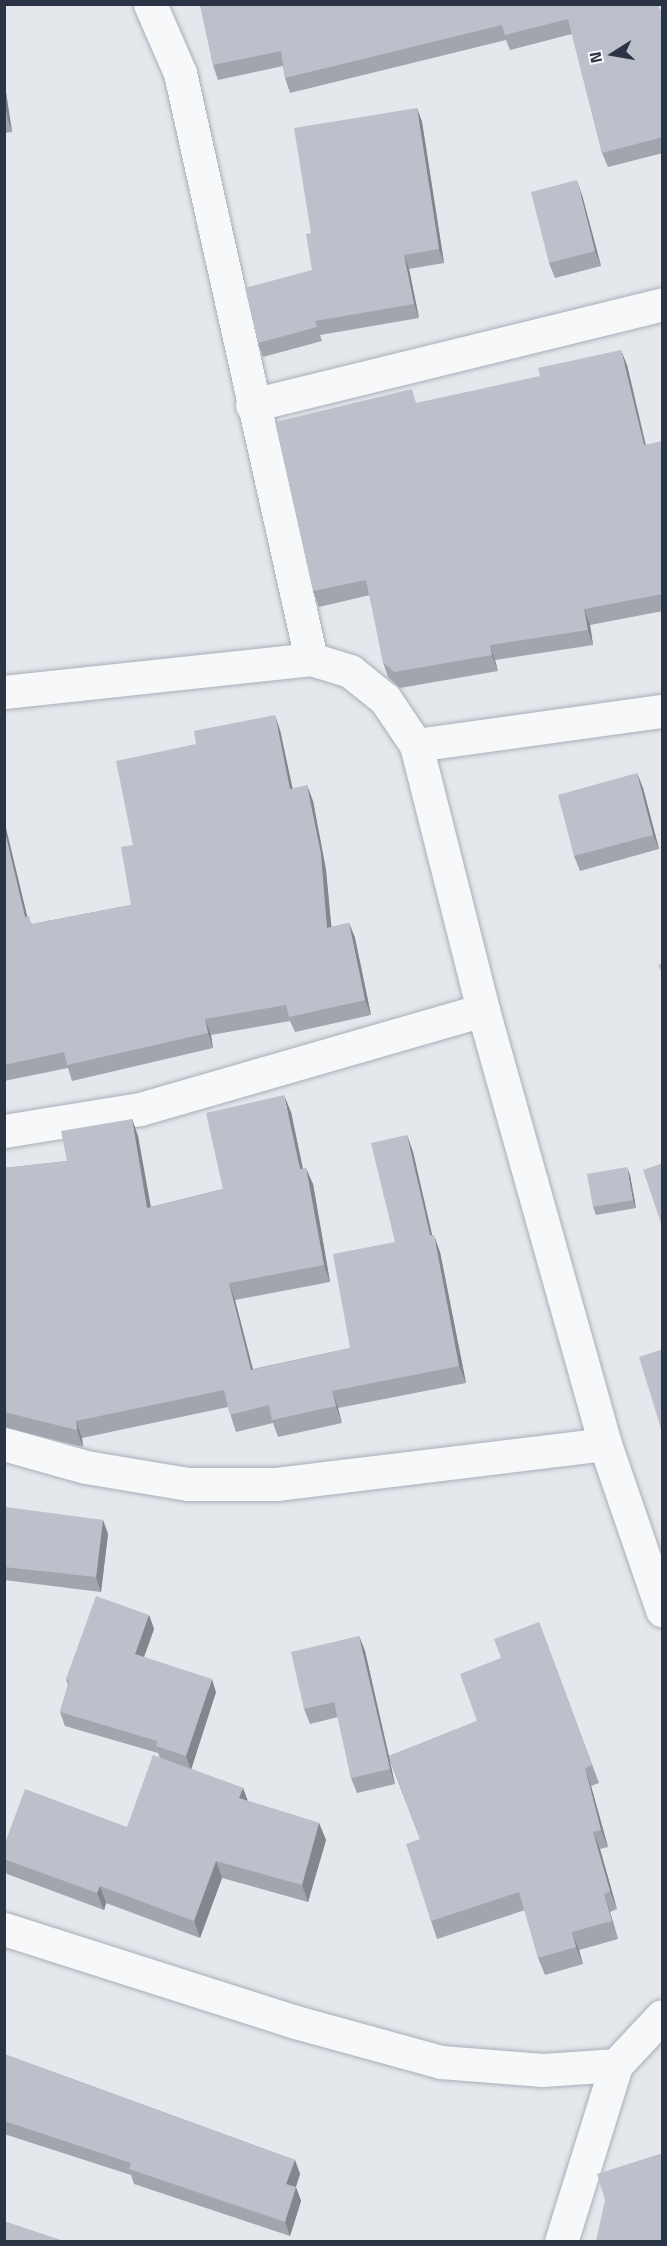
<!DOCTYPE html>
<style>
body{margin:0}
#map{position:relative;width:667px;height:2246px;overflow:hidden;background:#e4e7ec;font-family:"Titillium Web",sans-serif}
div>[style]{position:absolute}
[style*='--x']{left:calc(var(--x)*1px);top:calc(var(--y)*1px);width:calc(var(--w)*1px);rotate:calc(var(--a)*1deg)}
.roads{filter:drop-shadow(0 0 2px #a9aeb7) drop-shadow(0 0 2px #a9aeb7)}
.minor>*{height:33px;margin:-16.5px;padding:0 16.5px;transform-origin:16.5px;border-radius:16.5px;background:#f7f8fa}
.wall>*{inset:0;background:#a1a5ae}
.shaded-wall>*{inset:0;background:#83868d}
.building>*{inset:0;background:#bbc0ca}
span{translate:-50% -50%;white-space:nowrap;text-align:center;line-height:1.15;-webkit-text-stroke:5px #f4f6f9;paint-order:stroke}
.frame{position:absolute;inset:0;border:6px solid #2b3445;pointer-events:none}
.north{position:absolute;left:583px;top:24px;width:60px;height:60px;-webkit-text-stroke:4px #f4f6f9;paint-order:stroke;rotate:259deg;font-size:16px;font-weight:700;line-height:24px;text-align:center;color:#2b3445}
.north::after{content:'';display:block;margin:auto;width:21px;height:27px;background:#2b3445;clip-path:polygon(50% 0,100% 100%,50% 72%,0 100%)}
</style>
<div id="map">
<div class="roads">
<div class="minor">
<div style="--x:150;--y:4;--w:75;--a:66.5"></div>
<div style="--x:180;--y:73;--w:600;--a:77.4"></div>
<div style="--x:252;--y:405;--w:422;--a:-13.8"></div>
<div style="--x:4;--y:692;--w:309;--a:-6.1"></div>
<div style="--x:311;--y:659;--w:41;--a:17.1"></div>
<div style="--x:350;--y:671;--w:45;--a:38.7"></div>
<div style="--x:385;--y:699;--w:55;--a:56"></div>
<div style="--x:416;--y:745;--w:273;--a:75.8"></div>
<div style="--x:483;--y:1010;--w:451;--a:74.3"></div>
<div style="--x:605;--y:1444;--w:176;--a:71"></div>
<div style="--x:416;--y:745;--w:248;--a:-7.9"></div>
<div style="--x:4;--y:1131;--w:138;--a:-9.2"></div>
<div style="--x:140;--y:1109;--w:357;--a:-16.1"></div>
<div style="--x:4;--y:1444;--w:85;--a:15.7"></div>
<div style="--x:86;--y:1467;--w:103;--a:9.5"></div>
<div style="--x:188;--y:1484;--w:88;--a:0"></div>
<div style="--x:276;--y:1484;--w:331;--a:-6.9"></div>
<div style="--x:4;--y:1929;--w:302;--a:17.7"></div>
<div style="--x:292;--y:2021;--w:155;--a:15.4"></div>
<div style="--x:441;--y:2062;--w:102;--a:4.5"></div>
<div style="--x:543;--y:2070;--w:73;--a:-3.9"></div>
<div style="--x:561;--y:2242;--w:185;--a:-72.7"></div>
<div style="--x:616;--y:2065;--w:67;--a:-46.8"></div>
</div>
</div>
<div class="wall">
<div style="clip-path:polygon(200px 4px,660px 4px,658px 5px,663px 16px,663px 153px,608px 167px,602px 153px,572px 34px,510px 50px,506px 40px,290px 93px,285px 78px,283px 66px,218px 80px,213px 65px)"></div>
<div style="clip-path:polygon(4px 79px,12px 132px,4px 133px)"></div>
<div style="clip-path:polygon(417px 108px,422px 122px,444px 263px,409px 269px,419px 318px,320px 335px,322px 341px,263px 357px,258px 343px,312px 270px,311px 233px)"></div>
<div style="clip-path:polygon(582px 195px,601px 266px,555px 278px,549px 263px)"></div>
<div style="clip-path:polygon(627px 365px,646px 445px,663px 441px,663px 611px,590px 625px,593px 645px,495px 660px,498px 671px,400px 688px,388px 677px,383px 662px,370px 595px,319px 607px,313px 591px,417px 403px)"></div>
<div style="clip-path:polygon(280px 730px,292px 788px,313px 801px,326px 870px,331px 927px,349px 923px,355px 938px,371px 1015px,295px 1032px,290px 1021px,211px 1035px,213px 1048px,72px 1081px,68px 1068px,4px 1081px,4px 820px,27px 917px,32px 924px,131px 905px,133px 845px)"></div>
<div style="clip-path:polygon(637px 773px,643px 788px,659px 849px,580px 871px,574px 856px)"></div>
<div style="clip-path:polygon(291px 1112px,303px 1168px,313px 1184px,330px 1282px,235px 1300px,253px 1369px,350px 1348px,395px 1242px,407px 1135px,413px 1152px,432px 1235px,440px 1252px,466px 1383px,338px 1408px,342px 1423px,278px 1437px,273px 1423px,236px 1432px,228px 1407px,82px 1438px,83px 1447px,4px 1427px,4px 1168px,67px 1161px,132px 1119px,138px 1136px,150px 1207px,223px 1189px)"></div>
<div style="clip-path:polygon(630px 1175px,636px 1208px,596px 1215px,593px 1207px)"></div>
<div style="clip-path:polygon(4px 1516px,103px 1520px,108px 1534px,101px 1592px,4px 1580px)"></div>
<div style="clip-path:polygon(149px 1615px,154px 1629px,144px 1657px,216px 1692px,191px 1769px,243px 1788px,248px 1801px,319px 1823px,326px 1840px,308px 1902px,222px 1878px,200px 1938px,106px 1903px,104px 1910px,7px 1874px,4px 1869px,4px 1846px,127px 1827px,160px 1758px,158px 1753px,65px 1726px,60px 1712px,68px 1685px,66px 1679px)"></div>
<div style="clip-path:polygon(539px 1622px,599px 1783px,591px 1786px,608px 1847px,600px 1849px,617px 1909px,610px 1912px,618px 1939px,579px 1950px,583px 1964px,545px 1975px,538px 1958px,525px 1910px,437px 1939px,431px 1921px,420px 1839px,389px 1758px,395px 1784px,357px 1793px,351px 1778px,338px 1717px,310px 1724px,304px 1709px,359px 1636px,365px 1651px,389px 1756px,477px 1721px,501px 1658px)"></div>
<div style="clip-path:polygon(4px 2054px,295px 2160px,300px 2174px,296px 2187px,301px 2201px,290px 2236px,134px 2184px,131px 2175px,4px 2134px)"></div>
</div>
<div class="shaded-wall">
<div style="clip-path:polygon(4px 79px,12px 132px,7px 117px,4px 100px)"></div>
<div style="clip-path:polygon(417px 108px,422px 122px,444px 263px,439px 249px)"></div>
<div style="clip-path:polygon(577px 180px,582px 195px,601px 266px,595px 251px)"></div>
<div style="clip-path:polygon(404px 255px,409px 269px,419px 318px,414px 304px)"></div>
<div style="clip-path:polygon(621px 350px,627px 365px,649px 460px,644px 445px)"></div>
<div style="clip-path:polygon(584px 609px,590px 625px,593px 645px,588px 630px)"></div>
<div style="clip-path:polygon(490px 645px,495px 660px,498px 671px,492px 655px)"></div>
<div style="clip-path:polygon(275px 715px,280px 730px,296px 804px,290px 789px)"></div>
<div style="clip-path:polygon(637px 773px,643px 788px,659px 849px,653px 835px)"></div>
<div style="clip-path:polygon(307px 785px,313px 801px,326px 870px,333px 943px,327px 928px)"></div>
<div style="clip-path:polygon(4px 820px,31px 932px,25px 917px,4px 828px)"></div>
<div style="clip-path:polygon(349px 923px,355px 938px,371px 1015px,365px 1000px)"></div>
<div style="clip-path:polygon(205px 1019px,211px 1035px,213px 1048px,208px 1033px)"></div>
<div style="clip-path:polygon(284px 1095px,291px 1112px,306px 1186px,300px 1169px)"></div>
<div style="clip-path:polygon(132px 1119px,138px 1136px,154px 1224px,147px 1208px)"></div>
<div style="clip-path:polygon(407px 1135px,413px 1152px,436px 1252px,430px 1235px)"></div>
<div style="clip-path:polygon(627px 1167px,630px 1175px,636px 1208px,633px 1200px)"></div>
<div style="clip-path:polygon(306px 1168px,313px 1184px,330px 1282px,324px 1265px)"></div>
<div style="clip-path:polygon(434px 1235px,440px 1252px,466px 1383px,459px 1366px)"></div>
<div style="clip-path:polygon(229px 1283px,235px 1300px,257px 1386px,251px 1370px)"></div>
<div style="clip-path:polygon(332px 1391px,338px 1408px,342px 1423px,336px 1406px)"></div>
<div style="clip-path:polygon(76px 1421px,82px 1438px,83px 1447px,77px 1430px)"></div>
<div style="clip-path:polygon(103px 1520px,108px 1534px,101px 1592px,96px 1577px)"></div>
<div style="clip-path:polygon(149px 1615px,154px 1629px,140px 1668px,135px 1654px)"></div>
<div style="clip-path:polygon(359px 1636px,365px 1651px,395px 1784px,390px 1769px)"></div>
<div style="clip-path:polygon(212px 1679px,216px 1692px,191px 1770px,186px 1756px)"></div>
<div style="clip-path:polygon(585px 1768px,591px 1786px,608px 1847px,601px 1830px)"></div>
<div style="clip-path:polygon(243px 1788px,249px 1805px,239px 1798px)"></div>
<div style="clip-path:polygon(319px 1823px,326px 1840px,308px 1902px,302px 1885px)"></div>
<div style="clip-path:polygon(593px 1832px,600px 1849px,617px 1909px,610px 1891px)"></div>
<div style="clip-path:polygon(216px 1861px,222px 1878px,200px 1938px,194px 1921px)"></div>
<div style="clip-path:polygon(100px 1886px,106px 1903px,104px 1910px,97px 1893px)"></div>
<div style="clip-path:polygon(604px 1894px,610px 1912px,618px 1939px,612px 1921px)"></div>
<div style="clip-path:polygon(572px 1932px,579px 1950px,583px 1964px,576px 1947px)"></div>
<div style="clip-path:polygon(295px 2160px,300px 2174px,292px 2198px,286px 2184px)"></div>
<div style="clip-path:polygon(296px 2187px,301px 2201px,290px 2236px,285px 2222px)"></div>
</div>
<div class="building">
<div style="clip-path:polygon(200px 4px,658px 4px,663px 16px,663px 137px,602px 153px,568px 19px,505px 35px,502px 25px,285px 78px,281px 51px,213px 65px)"></div>
<div style="clip-path:polygon(4px 100px,7px 117px,4px 117px)"></div>
<div style="clip-path:polygon(417px 108px,439px 249px,404px 255px,414px 304px,315px 321px,317px 327px,258px 343px,245px 288px,312px 270px,306px 234px,311px 233px,294px 128px)"></div>
<div style="clip-path:polygon(577px 180px,595px 251px,549px 263px,531px 192px)"></div>
<div style="clip-path:polygon(621px 350px,644px 445px,663px 441px,663px 594px,584px 609px,588px 630px,490px 645px,492px 655px,394px 672px,383px 662px,366px 580px,313px 591px,275px 422px,412px 389px,416px 403px,540px 376px,538px 368px)"></div>
<div style="clip-path:polygon(275px 715px,290px 789px,307px 785px,321px 854px,327px 928px,349px 923px,365px 1000px,289px 1017px,286px 1005px,205px 1019px,208px 1033px,67px 1065px,64px 1052px,4px 1065px,4px 828px,25px 917px,29px 916px,31px 924px,131px 905px,121px 847px,133px 845px,116px 761px,196px 744px,194px 731px)"></div>
<div style="clip-path:polygon(637px 773px,653px 835px,574px 856px,558px 795px)"></div>
<div style="clip-path:polygon(663px 963px,663px 975px,658px 965px)"></div>
<div style="clip-path:polygon(284px 1095px,300px 1169px,306px 1168px,324px 1265px,229px 1283px,251px 1370px,350px 1348px,333px 1254px,395px 1242px,371px 1143px,407px 1135px,430px 1235px,434px 1235px,459px 1366px,332px 1391px,336px 1406px,272px 1420px,269px 1405px,230px 1415px,224px 1390px,76px 1421px,77px 1430px,4px 1412px,4px 1168px,67px 1161px,61px 1131px,132px 1119px,147px 1208px,223px 1189px,206px 1113px)"></div>
<div style="clip-path:polygon(663px 1163px,663px 1229px,643px 1170px)"></div>
<div style="clip-path:polygon(627px 1167px,633px 1200px,593px 1207px,587px 1174px)"></div>
<div style="clip-path:polygon(663px 1349px,663px 1432px,662px 1432px,639px 1357px)"></div>
<div style="clip-path:polygon(6px 1507px,103px 1520px,96px 1577px,4px 1567px,4px 1516px)"></div>
<div style="clip-path:polygon(96px 1596px,149px 1615px,135px 1654px,212px 1679px,186px 1756px,156px 1746px,157px 1741px,60px 1712px,69px 1681px,66px 1679px)"></div>
<div style="clip-path:polygon(539px 1622px,592px 1765px,585px 1768px,601px 1830px,593px 1832px,610px 1891px,604px 1894px,612px 1921px,572px 1932px,576px 1947px,538px 1958px,519px 1892px,431px 1921px,406px 1844px,420px 1839px,389px 1756px,477px 1721px,460px 1674px,501px 1658px,494px 1639px)"></div>
<div style="clip-path:polygon(359px 1636px,390px 1769px,351px 1778px,334px 1702px,304px 1709px,291px 1652px)"></div>
<div style="clip-path:polygon(153px 1755px,243px 1788px,239px 1798px,319px 1823px,302px 1885px,216px 1861px,194px 1921px,100px 1886px,97px 1893px,4px 1859px,4px 1846px,25px 1789px,127px 1827px)"></div>
<div style="clip-path:polygon(4px 2054px,295px 2160px,286px 2184px,296px 2187px,285px 2222px,129px 2169px,131px 2163px,4px 2121px)"></div>
<div style="clip-path:polygon(663px 2153px,663px 2241px,596px 2241px,605px 2200px,597px 2174px)"></div>
<div style="clip-path:polygon(4px 2221px,64px 2241px,4px 2241px)"></div>
</div>
<div class="frame"></div>
<div class="north">N</div>
</div>
